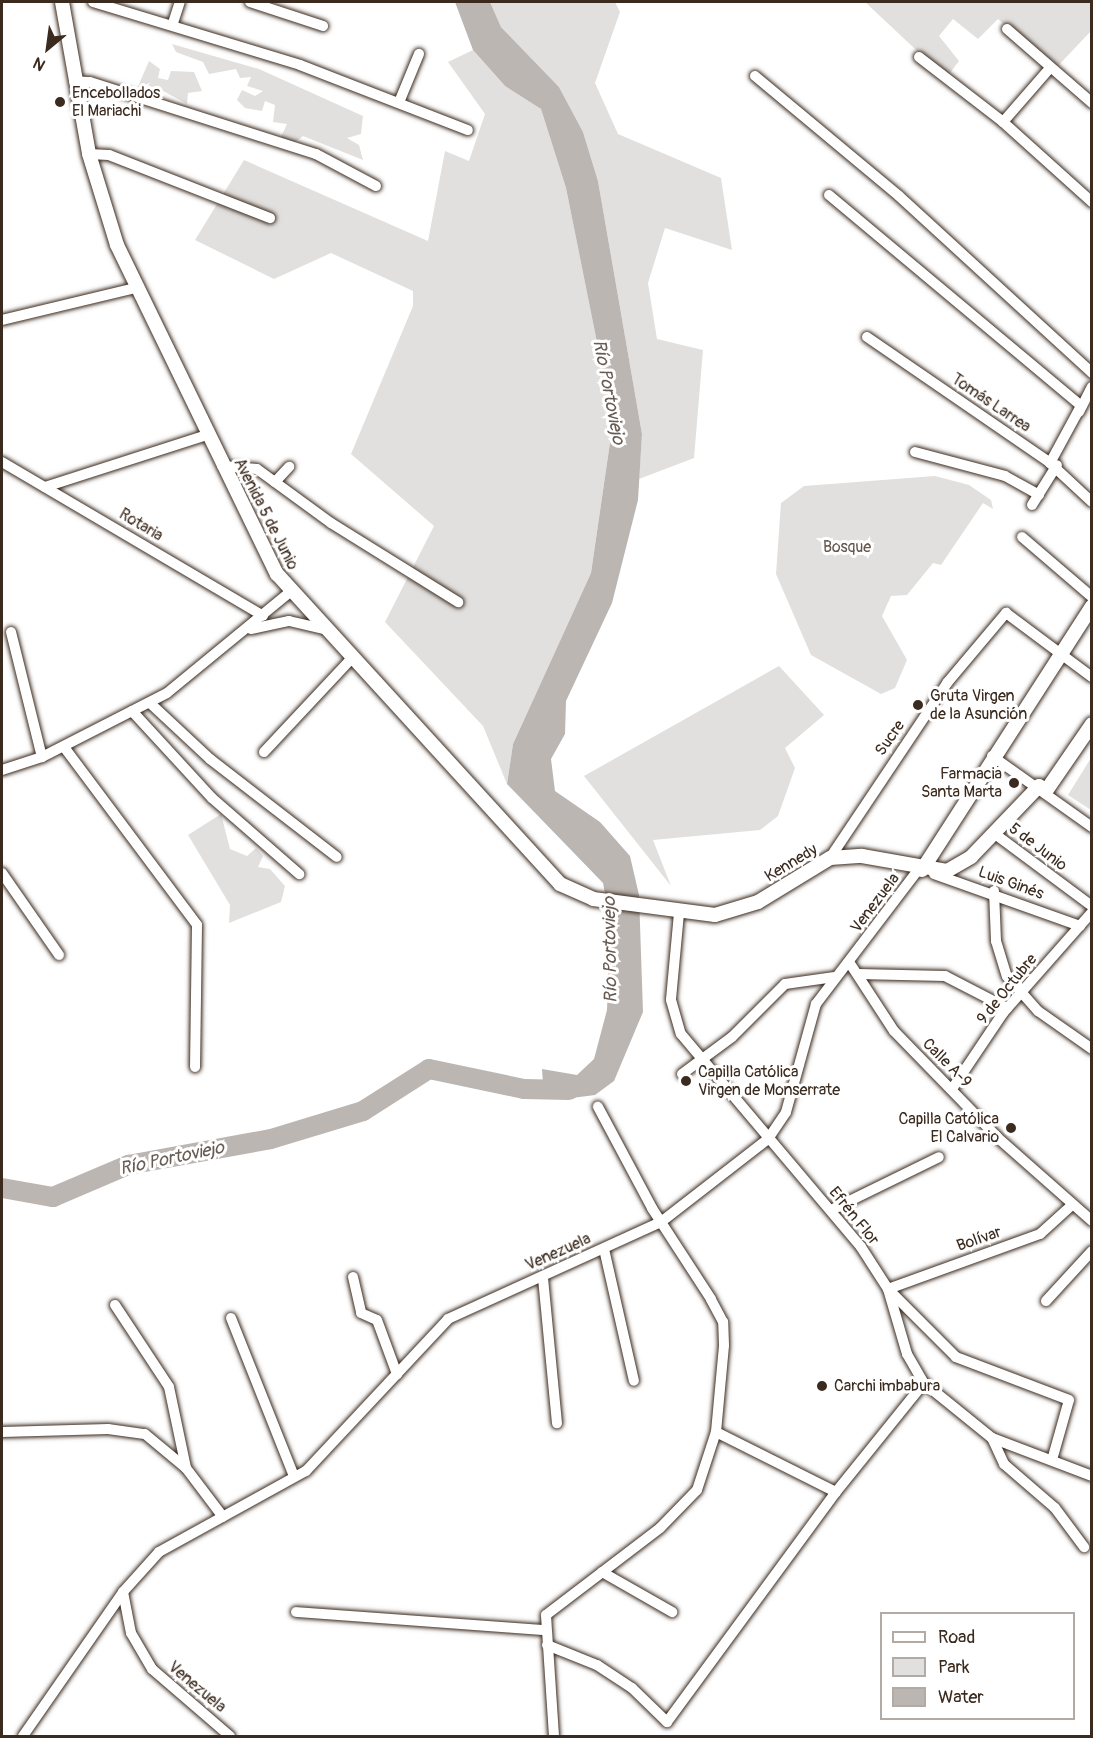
<!DOCTYPE html>
<meta charset="utf-8">
<style>
body{margin:0}
#map{position:relative;width:1093px;height:1738px;overflow:hidden;background:#fff;font-family:Pangolin,sans-serif}
div>[style]{position:absolute}
[style*='--x']{left:calc(var(--x)*1px);top:calc(var(--y)*1px);width:calc(var(--w)*1px);rotate:calc(var(--a)*1deg)}
.green>*{inset:0;background:#e2e0de}
.water>*{inset:0;background:#bcb6b3}
.river>*{height:20px;margin:-10px;padding:0 10px;transform-origin:10px;border-radius:10px;background:#bcb6b3}
.roads{filter:drop-shadow(0 0 2px #3b2a1e) drop-shadow(0 0 2px #3b2a1e)}
.minor>*{height:10px;margin:-5px;padding:0 5px;transform-origin:5px;border-radius:5px;background:#fff}
.tertiary>*{height:14px;margin:-7px;padding:0 7px;transform-origin:7px;border-radius:7px;background:#fff}
.dots>*{width:16px;height:16px;translate:-50% -50%;box-sizing:border-box;border:3px solid #fff;border-radius:50%}
span{translate:-50% -50%;white-space:nowrap;text-align:center;line-height:1.15;-webkit-text-stroke:6px #fff;paint-order:stroke}
.poi-label{font-size:16px;color:#3b2a1e}
.left{translate:0 -50%;text-align:left}
.right{translate:-100% -50%;text-align:right}
.street-label{font-size:16px;color:#3b2a1e}
.park-label{font-size:16px;color:#65584e}
.water-label{font-size:18px;color:#685b52;font-style:italic}
.frame{position:absolute;inset:0;border:3px solid #3b2a1e;pointer-events:none}
.legend{position:absolute;left:880px;top:1612px;width:195px;height:108px;box-sizing:border-box;background:#fff;border:2px solid #b1aaa5;margin:0;padding:8px 10px;list-style:none;font-size:18px;color:#3b2a1e}
.legend li{display:flex;align-items:center;gap:12px;height:30px}
.legend b{width:30px;border:2px solid #b1aaa5}
.north{position:absolute;left:18px;top:18px;width:60px;height:60px;-webkit-text-stroke:4px #fff;paint-order:stroke;rotate:209deg;font-size:16px;font-weight:700;line-height:24px;text-align:center;color:#3b2a1e}
.north::after{content:'';display:block;margin:auto;width:21px;height:27px;background:#3b2a1e;clip-path:polygon(50% 0,100% 100%,50% 72%,0 100%)}
</style>
<div id="map">
<div class="green">
<div style="clip-path:polygon(490px 2px,615px 2px,620px 12px,595px 83px,618px 134px,721px 178px,732px 250px,665px 228px,648px 283px,657px 339px,703px 350px,694px 458px,639px 479px,642px 434px,598px 181px,583px 132px,559px 87px,501px 27px)"></div>
<div style="clip-path:polygon(865px 2px,1091px 2px,1091px 31px,1055px 69px,998px 19px,978px 39px,953px 19px,939px 36px,959px 61px,946px 78px)"></div>
<div style="clip-path:polygon(172px 44px,259px 69px,363px 116px,361px 134px,347px 138px,359px 145px,363px 160px,303px 136px,294px 143px,281px 137px,287px 124px,273px 122px,275px 105px,265px 101px,262px 111px,245px 108px,237px 100px,242px 90px,255px 96px,263px 91px,247px 86px,251px 77px,240px 78px,236px 69px,209px 74px,203px 62px,176px 52px)"></div>
<div style="clip-path:polygon(473px 50px,505px 86px,541px 109px,566px 188px,613px 422px,591px 573px,513px 744px,507px 784px,483px 726px,385px 622px,434px 526px,351px 454px,413px 306px,413px 291px,331px 253px,274px 279px,195px 240px,244px 160px,428px 241px,445px 151px,469px 161px,485px 114px,448px 62px)"></div>
<div style="clip-path:polygon(149px 61px,160px 69px,158px 78px,168px 80px,171px 71px,194px 72px,202px 91px,188px 93px,187px 104px,154px 86px,150px 99px,136px 91px)"></div>
<div style="clip-path:polygon(935px 476px,969px 485px,991px 500px,993px 509px,983px 503px,941px 565px,933px 563px,907px 595px,891px 596px,882px 616px,907px 660px,895px 688px,881px 694px,811px 655px,776px 574px,781px 503px,804px 486px)"></div>
<div style="clip-path:polygon(779px 666px,824px 715px,785px 748px,795px 768px,778px 816px,760px 830px,653px 840px,671px 886px,584px 776px)"></div>
<div style="clip-path:polygon(1091px 758px,1092px 810px,1091px 810px,1068px 795px)"></div>
<div style="clip-path:polygon(221px 814px,230px 849px,247px 856px,256px 848px,263px 856px,258px 867px,270px 869px,285px 886px,281px 902px,229px 923px,230px 905px,188px 835px)"></div>
</div>
<div class="water">
<div style="clip-path:polygon(455px 2px,490px 2px,501px 27px,559px 87px,583px 132px,598px 181px,642px 434px,638px 500px,612px 603px,566px 701px,565px 734px,551px 759px,555px 791px,600px 822px,630px 856px,639px 895px,643px 1012px,614px 1081px,595px 1095px,564px 1099px,544px 1098px,542px 1069px,577px 1075px,594px 1059px,607px 1010px,610px 920px,603px 883px,507px 784px,513px 744px,591px 573px,613px 422px,566px 188px,541px 109px,505px 86px,473px 50px)"></div>
</div>
<div class="river">
<div style="--x:2;--y:1188;--w:52;--a:10"></div>
<div style="--x:53;--y:1197;--w:82;--a:-23.1"></div>
<div style="--x:128;--y:1165;--w:145;--a:-10.3"></div>
<div style="--x:271;--y:1139;--w:96;--a:-16.9"></div>
<div style="--x:363;--y:1111;--w:78;--a:-32.5"></div>
<div style="--x:429;--y:1069;--w:97;--a:11.9"></div>
<div style="--x:524;--y:1089;--w:45;--a:1.3"></div>
</div>
<div class="roads">
<div class="minor">
<div style="--x:93;--y:2;--w:216;--a:16.9"></div>
<div style="--x:300;--y:65;--w:180;--a:21.2"></div>
<div style="--x:250;--y:2;--w:77;--a:18.2"></div>
<div style="--x:173;--y:23;--w:22;--a:-72"></div>
<div style="--x:1007;--y:29;--w:113;--a:41"></div>
<div style="--x:919;--y:57;--w:106;--a:37.7"></div>
<div style="--x:1003;--y:122;--w:120;--a:42"></div>
<div style="--x:755;--y:76;--w:187;--a:39.8"></div>
<div style="--x:899;--y:196;--w:262;--a:42.5"></div>
<div style="--x:74;--y:81;--w:16;--a:4"></div>
<div style="--x:90;--y:82;--w:237;--a:17.7"></div>
<div style="--x:316;--y:154;--w:68;--a:28.1"></div>
<div style="--x:400;--y:100;--w:50;--a:-67.6"></div>
<div style="--x:1003;--y:122;--w:72;--a:-49"></div>
<div style="--x:89;--y:154;--w:20;--a:3"></div>
<div style="--x:109;--y:155;--w:173;--a:21.4"></div>
<div style="--x:829;--y:195;--w:329;--a:39.9"></div>
<div style="--x:1081;--y:406;--w:65;--a:118.5"></div>
<div style="--x:2;--y:320;--w:137;--a:-13.5"></div>
<div style="--x:867;--y:337;--w:222;--a:34.5"></div>
<div style="--x:1050;--y:463;--w:57;--a:42.9"></div>
<div style="--x:1079;--y:412;--w:28;--a:-63"></div>
<div style="--x:915;--y:452;--w:93;--a:14.9"></div>
<div style="--x:1005;--y:476;--w:39;--a:29"></div>
<div style="--x:2;--y:462;--w:303;--a:30.5"></div>
<div style="--x:222;--y:466;--w:35;--a:5"></div>
<div style="--x:257;--y:469;--w:92;--a:36.1"></div>
<div style="--x:331;--y:523;--w:150;--a:31.9"></div>
<div style="--x:275;--y:482;--w:21;--a:-47"></div>
<div style="--x:45;--y:487;--w:170;--a:-17.8"></div>
<div style="--x:1032;--y:505;--w:47;--a:-58"></div>
<div style="--x:1022;--y:537;--w:92;--a:40.6"></div>
<div style="--x:251;--y:629;--w:39;--a:-12"></div>
<div style="--x:289;--y:621;--w:35;--a:13"></div>
<div style="--x:11;--y:632;--w:129;--a:76.1"></div>
<div style="--x:150;--y:703;--w:82;--a:43"></div>
<div style="--x:210;--y:759;--w:160;--a:37.7"></div>
<div style="--x:132;--y:711;--w:118;--a:47.4"></div>
<div style="--x:212;--y:798;--w:116;--a:41.1"></div>
<div style="--x:64;--y:747;--w:222;--a:53.2"></div>
<div style="--x:197;--y:925;--w:142;--a:90.8"></div>
<div style="--x:264;--y:752;--w:129;--a:-46.9"></div>
<div style="--x:992;--y:756;--w:123;--a:35.4"></div>
<div style="--x:2;--y:770;--w:42;--a:-18"></div>
<div style="--x:42;--y:757;--w:140;--a:-27.1"></div>
<div style="--x:167;--y:693;--w:159;--a:-39.4"></div>
<div style="--x:995;--y:834;--w:121;--a:36.6"></div>
<div style="--x:830;--y:858;--w:211;--a:-56.2"></div>
<div style="--x:947;--y:683;--w:92;--a:-49.9"></div>
<div style="--x:1006;--y:613;--w:107;--a:36.7"></div>
<div style="--x:2;--y:873;--w:100;--a:55.2"></div>
<div style="--x:934;--y:874;--w:155;--a:19.6"></div>
<div style="--x:994;--y:891;--w:50;--a:87.7"></div>
<div style="--x:996;--y:941;--w:37;--a:73"></div>
<div style="--x:1007;--y:976;--w:47;--a:48.5"></div>
<div style="--x:1038;--y:1011;--w:66;--a:35.1"></div>
<div style="--x:679;--y:913;--w:87;--a:95.3"></div>
<div style="--x:671;--y:1000;--w:35;--a:74"></div>
<div style="--x:681;--y:1034;--w:279;--a:49.8"></div>
<div style="--x:861;--y:1247;--w:50;--a:57.3"></div>
<div style="--x:888;--y:1289;--w:68;--a:73.7"></div>
<div style="--x:907;--y:1354;--w:34;--a:60"></div>
<div style="--x:924;--y:1383;--w:87;--a:39"></div>
<div style="--x:992;--y:1438;--w:107;--a:20.8"></div>
<div style="--x:849;--y:962;--w:82;--a:56.9"></div>
<div style="--x:894;--y:1031;--w:149;--a:45.8"></div>
<div style="--x:998;--y:1138;--w:125;--a:41.4"></div>
<div style="--x:858;--y:974;--w:87;--a:1.3"></div>
<div style="--x:945;--y:976;--w:70;--a:27.3"></div>
<div style="--x:682;--y:1074;--w:62;--a:-36.5"></div>
<div style="--x:732;--y:1037;--w:75;--a:-45"></div>
<div style="--x:785;--y:984;--w:50;--a:-8"></div>
<div style="--x:952;--y:1089;--w:92;--a:-56.1"></div>
<div style="--x:1003;--y:1013;--w:135;--a:-48.6"></div>
<div style="--x:831;--y:1210;--w:120;--a:-26.1"></div>
<div style="--x:604;--y:1249;--w:135;--a:77.2"></div>
<div style="--x:353;--y:1277;--w:37;--a:77"></div>
<div style="--x:361;--y:1313;--w:17;--a:24"></div>
<div style="--x:377;--y:1320;--w:58;--a:69.7"></div>
<div style="--x:543;--y:1278;--w:146;--a:84.5"></div>
<div style="--x:1046;--y:1301;--w:68;--a:-47.4"></div>
<div style="--x:115;--y:1305;--w:98;--a:56.6"></div>
<div style="--x:169;--y:1387;--w:83;--a:78.1"></div>
<div style="--x:231;--y:1318;--w:170;--a:68.3"></div>
<div style="--x:2;--y:1432;--w:106;--a:-1.6"></div>
<div style="--x:108;--y:1429;--w:37;--a:8"></div>
<div style="--x:145;--y:1434;--w:53;--a:39.7"></div>
<div style="--x:186;--y:1468;--w:61;--a:52.9"></div>
<div style="--x:716;--y:1432;--w:134;--a:26.6"></div>
<div style="--x:992;--y:1438;--w:29;--a:65"></div>
<div style="--x:1004;--y:1464;--w:67;--a:40.8"></div>
<div style="--x:1055;--y:1508;--w:49;--a:53.4"></div>
<div style="--x:1052;--y:1460;--w:62;--a:-74.2"></div>
<div style="--x:1069;--y:1400;--w:121;--a:-159.2"></div>
<div style="--x:956;--y:1357;--w:96;--a:-135"></div>
<div style="--x:888;--y:1289;--w:162;--a:-19.9"></div>
<div style="--x:1040;--y:1234;--w:43;--a:-42.2"></div>
<div style="--x:602;--y:1572;--w:81;--a:29.7"></div>
<div style="--x:123;--y:1592;--w:42;--a:79"></div>
<div style="--x:131;--y:1633;--w:42;--a:59.7"></div>
<div style="--x:152;--y:1669;--w:103;--a:40.7"></div>
<div style="--x:296;--y:1612;--w:249;--a:4.2"></div>
<div style="--x:547;--y:1645;--w:54;--a:21.8"></div>
<div style="--x:597;--y:1665;--w:42;--a:33.3"></div>
<div style="--x:632;--y:1688;--w:49;--a:44.2"></div>
<div style="--x:667;--y:1722;--w:285;--a:-53.7"></div>
<div style="--x:836;--y:1492;--w:140;--a:-51.1"></div>
<div style="--x:23;--y:1736;--w:175;--a:-55.2"></div>
<div style="--x:123;--y:1592;--w:54;--a:-48"></div>
<div style="--x:159;--y:1552;--w:168;--a:-28.9"></div>
<div style="--x:306;--y:1471;--w:208;--a:-46.9"></div>
<div style="--x:448;--y:1319;--w:234;--a:-24.5"></div>
<div style="--x:661;--y:1222;--w:135;--a:-37.8"></div>
<div style="--x:768;--y:1139;--w:32;--a:-56"></div>
<div style="--x:786;--y:1112;--w:112;--a:-74.5"></div>
<div style="--x:816;--y:1004;--w:170;--a:-52.7"></div>
<div style="--x:554;--y:1736;--w:121;--a:-93.8"></div>
<div style="--x:546;--y:1615;--w:143;--a:-37.3"></div>
<div style="--x:660;--y:1528;--w:53;--a:-45.8"></div>
<div style="--x:697;--y:1490;--w:61;--a:-71.9"></div>
<div style="--x:716;--y:1432;--w:87;--a:-84.7"></div>
<div style="--x:724;--y:1345;--w:23;--a:-92"></div>
<div style="--x:723;--y:1322;--w:26;--a:-118"></div>
<div style="--x:711;--y:1299;--w:108;--a:-123"></div>
<div style="--x:652;--y:1208;--w:115;--a:-118.1"></div>
</div>
<div class="tertiary">
<div style="--x:62;--y:2;--w:154;--a:79.9"></div>
<div style="--x:89;--y:154;--w:95;--a:72.9"></div>
<div style="--x:117;--y:245;--w:366;--a:64.1"></div>
<div style="--x:277;--y:574;--w:420;--a:47.6"></div>
<div style="--x:560;--y:884;--w:36;--a:24"></div>
<div style="--x:593;--y:899;--w:123;--a:7.5"></div>
<div style="--x:715;--y:915;--w:45;--a:-16.8"></div>
<div style="--x:758;--y:902;--w:84;--a:-31.4"></div>
<div style="--x:830;--y:858;--w:32;--a:-4"></div>
<div style="--x:862;--y:856;--w:86;--a:10"></div>
<div style="--x:947;--y:871;--w:28;--a:-30"></div>
<div style="--x:971;--y:857;--w:98;--a:-46.2"></div>
<div style="--x:1039;--y:786;--w:9;--a:36"></div>
<div style="--x:1046;--y:791;--w:81;--a:-55.5"></div>
<div style="--x:922;--y:870;--w:314;--a:-57.2"></div>
</div>
</div>
<div class="dots">
<div style="left:60px;top:102px;background:#3b2a1e"></div>
<div style="left:918px;top:705px;background:#3b2a1e"></div>
<div style="left:1014px;top:783px;background:#3b2a1e"></div>
<div style="left:686px;top:1081px;background:#3b2a1e"></div>
<div style="left:1011px;top:1128px;background:#3b2a1e"></div>
<div style="left:822px;top:1386px;background:#3b2a1e"></div>
</div>
<div class="poi-label">
<span class="left" style="left:72px;top:102px">Encebollados<br>El Mariachi</span>
<span class="left" style="left:930px;top:705px">Gruta Virgen<br>de la Asunción</span>
<span class="right" style="left:1002px;top:783px">Farmacia<br>Santa Marta</span>
<span class="left" style="left:698px;top:1081px">Capilla Católica<br>Virgen de Monserrate</span>
<span class="right" style="left:999px;top:1128px">Capilla Católica<br>El Calvario</span>
<span class="left" style="left:834px;top:1386px">Carchi imbabura</span>
</div>
<div class="street-label">
<span style="left:991px;top:403px;rotate:34deg">Tomás Larrea</span>
<span style="left:266px;top:514px;rotate:63deg">Avenida 5 de Junio</span>
<span style="left:141px;top:525px;rotate:31deg">Rotaria</span>
<span style="left:890px;top:738px;rotate:-55deg">Sucre</span>
<span style="left:1038px;top:847px;rotate:37deg">5 de Junio</span>
<span style="left:791px;top:863px;rotate:-31deg">Kennedy</span>
<span style="left:1011px;top:883px;rotate:20deg">Luis Ginés</span>
<span style="left:875px;top:903px;rotate:-53deg">Venezuela</span>
<span style="left:1007px;top:989px;rotate:-51deg">9 de Octubre</span>
<span style="left:947px;top:1063px;rotate:45deg">Calle A-9</span>
<span style="left:854px;top:1216px;rotate:51deg">Efrén Flor</span>
<span style="left:979px;top:1239px;rotate:-19deg">Bolívar</span>
<span style="left:558px;top:1252px;rotate:-24deg">Venezuela</span>
<span style="left:197px;top:1687px;rotate:40deg">Venezuela</span>
</div>
<div class="park-label">
<span style="left:847px;top:547px">Bosque</span>
</div>
<div class="water-label">
<span style="left:608px;top:392px;rotate:79deg">Río Portoviejo</span>
<span style="left:611px;top:950px;rotate:-91deg">Río Portoviejo</span>
<span style="left:172px;top:1159px;rotate:-12deg">Río Portoviejo</span>
</div>
<div class="frame"></div>
<ul class="legend">
<li><b style="height:8px;background:#fff"></b>Road</li>
<li><b style="height:16px;background:#e2e0de"></b>Park</li>
<li><b style="height:16px;background:#bcb6b3"></b>Water</li>
</ul>
<div class="north">N</div>
</div>
